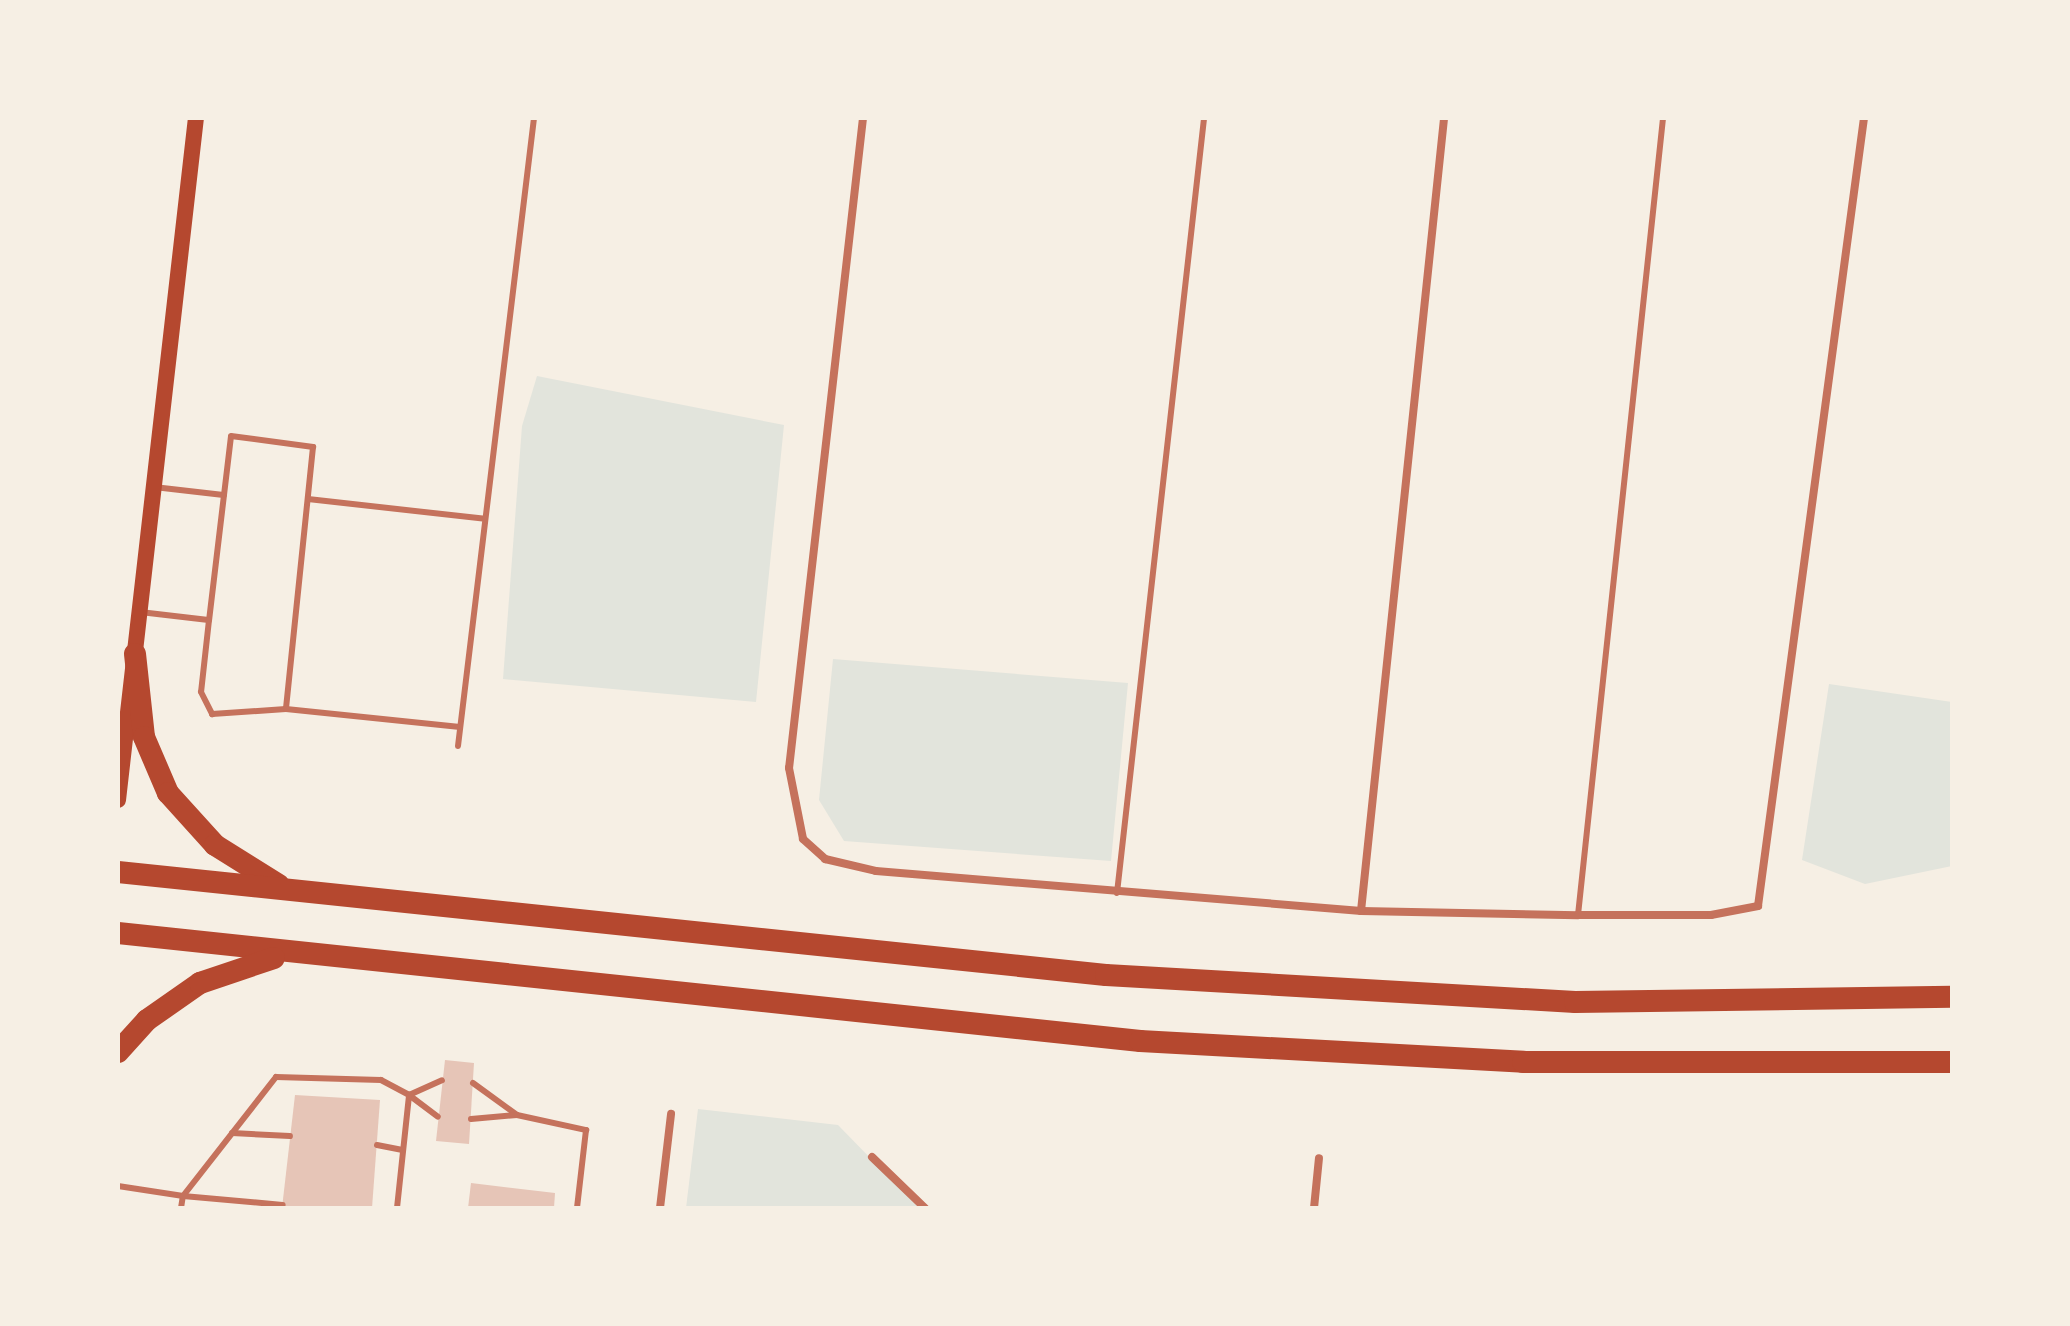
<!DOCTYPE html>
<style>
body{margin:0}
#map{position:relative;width:2070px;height:1326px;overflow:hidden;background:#f6efe4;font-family:"Fira Sans Condensed",sans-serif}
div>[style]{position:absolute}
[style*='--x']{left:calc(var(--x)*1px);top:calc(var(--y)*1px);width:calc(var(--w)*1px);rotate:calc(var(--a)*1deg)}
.green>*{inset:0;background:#e2e4dc}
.building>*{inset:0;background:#e6c5b7}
.service>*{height:6px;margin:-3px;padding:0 3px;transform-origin:3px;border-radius:3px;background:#c5725c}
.minor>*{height:8px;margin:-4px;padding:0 4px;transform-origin:4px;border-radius:4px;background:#c5725c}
.secondary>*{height:16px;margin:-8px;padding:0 8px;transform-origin:8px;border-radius:8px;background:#b5482f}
.trunk>*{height:22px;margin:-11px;padding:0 11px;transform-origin:11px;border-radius:11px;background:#b5482f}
span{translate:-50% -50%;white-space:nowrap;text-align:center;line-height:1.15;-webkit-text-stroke:6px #f6efe4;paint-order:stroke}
.frame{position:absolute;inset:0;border:120px solid #f6efe4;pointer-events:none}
</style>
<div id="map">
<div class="green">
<div style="clip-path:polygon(537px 376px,784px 425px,756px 702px,503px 679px,522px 426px)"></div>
<div style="clip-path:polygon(833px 659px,1128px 683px,1111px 861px,844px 841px,819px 800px)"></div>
<div style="clip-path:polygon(1829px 684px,1952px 702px,1952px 866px,1865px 884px,1802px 860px)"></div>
<div style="clip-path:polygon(698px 1109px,838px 1125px,919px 1208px,686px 1208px)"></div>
</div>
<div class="building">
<div style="clip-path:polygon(445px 1060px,474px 1063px,469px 1144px,436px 1141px)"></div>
<div style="clip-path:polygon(295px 1095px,380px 1100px,372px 1208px,282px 1208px)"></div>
<div style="clip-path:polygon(471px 1183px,555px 1193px,554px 1208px,468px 1208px)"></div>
</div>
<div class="service">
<div style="--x:154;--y:487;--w:70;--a:6.5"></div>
<div style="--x:224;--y:495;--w:126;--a:96.8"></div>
<div style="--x:224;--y:495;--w:59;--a:-83.2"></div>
<div style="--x:231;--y:436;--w:83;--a:7.6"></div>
<div style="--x:313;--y:447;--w:263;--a:95.9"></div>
<div style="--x:308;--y:499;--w:178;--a:6.4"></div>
<div style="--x:140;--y:612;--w:69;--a:6.6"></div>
<div style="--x:209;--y:620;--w:72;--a:96.3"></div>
<div style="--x:201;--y:692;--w:25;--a:63"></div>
<div style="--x:212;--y:714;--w:74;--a:-3.9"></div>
<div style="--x:286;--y:709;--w:175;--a:5.9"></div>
<div style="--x:458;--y:746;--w:633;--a:-83.1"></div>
<div style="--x:1117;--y:893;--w:780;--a:-83.59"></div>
<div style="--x:1578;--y:915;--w:802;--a:-83.91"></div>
<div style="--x:473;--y:1083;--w:54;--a:36"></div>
<div style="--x:517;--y:1115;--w:71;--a:12.3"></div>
<div style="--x:586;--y:1130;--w:79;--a:96.6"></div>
<div style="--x:409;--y:1095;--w:36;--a:37"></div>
<div style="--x:471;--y:1119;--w:46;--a:-5"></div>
<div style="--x:232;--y:1133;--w:58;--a:3"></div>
<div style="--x:377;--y:1145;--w:26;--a:11"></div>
<div style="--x:118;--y:1186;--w:66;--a:8.7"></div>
<div style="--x:183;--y:1196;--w:151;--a:-52"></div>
<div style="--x:276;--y:1077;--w:105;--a:1.6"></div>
<div style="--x:381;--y:1080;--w:32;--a:28"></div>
<div style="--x:409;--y:1095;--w:36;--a:-24"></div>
<div style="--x:181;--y:1208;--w:12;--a:-81"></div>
<div style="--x:183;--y:1196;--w:100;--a:5.1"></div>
<div style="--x:397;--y:1208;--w:114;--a:-83.9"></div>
</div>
<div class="minor">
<div style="--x:863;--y:118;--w:654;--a:96.49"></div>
<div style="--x:789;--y:768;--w:72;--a:78.8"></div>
<div style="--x:803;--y:839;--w:30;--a:42"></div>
<div style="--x:825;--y:859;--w:52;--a:13.2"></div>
<div style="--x:876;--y:871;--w:487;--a:4.7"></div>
<div style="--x:1361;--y:911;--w:217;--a:1.1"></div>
<div style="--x:1578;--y:915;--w:133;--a:0"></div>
<div style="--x:1711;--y:915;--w:48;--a:-10.8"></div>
<div style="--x:1758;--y:906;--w:795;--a:-82.34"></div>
<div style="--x:1361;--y:911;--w:797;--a:-84.02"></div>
<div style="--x:872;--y:1157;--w:74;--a:43.9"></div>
<div style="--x:660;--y:1208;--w:95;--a:-83.3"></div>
<div style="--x:1314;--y:1208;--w:50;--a:-84.3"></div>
</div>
<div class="secondary">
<div style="--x:118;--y:800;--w:686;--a:-83.48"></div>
</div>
<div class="trunk">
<div style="--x:135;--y:654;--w:83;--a:83.8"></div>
<div style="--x:144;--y:737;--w:61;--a:66.8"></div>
<div style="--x:168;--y:793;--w:70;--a:47.9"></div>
<div style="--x:215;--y:845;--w:75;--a:32"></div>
<div style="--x:118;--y:872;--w:993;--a:5.95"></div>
<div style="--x:1106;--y:975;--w:470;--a:3.3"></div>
<div style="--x:1575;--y:1002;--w:377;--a:-0.8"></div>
<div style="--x:118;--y:933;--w:1028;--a:6.03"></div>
<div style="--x:1140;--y:1041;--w:384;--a:3.1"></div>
<div style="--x:1523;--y:1062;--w:429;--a:0"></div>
<div style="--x:118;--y:1052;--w:43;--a:-47.8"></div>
<div style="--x:147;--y:1020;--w:65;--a:-34.9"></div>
<div style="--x:200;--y:983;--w:78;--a:-18.7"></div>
</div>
<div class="frame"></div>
</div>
